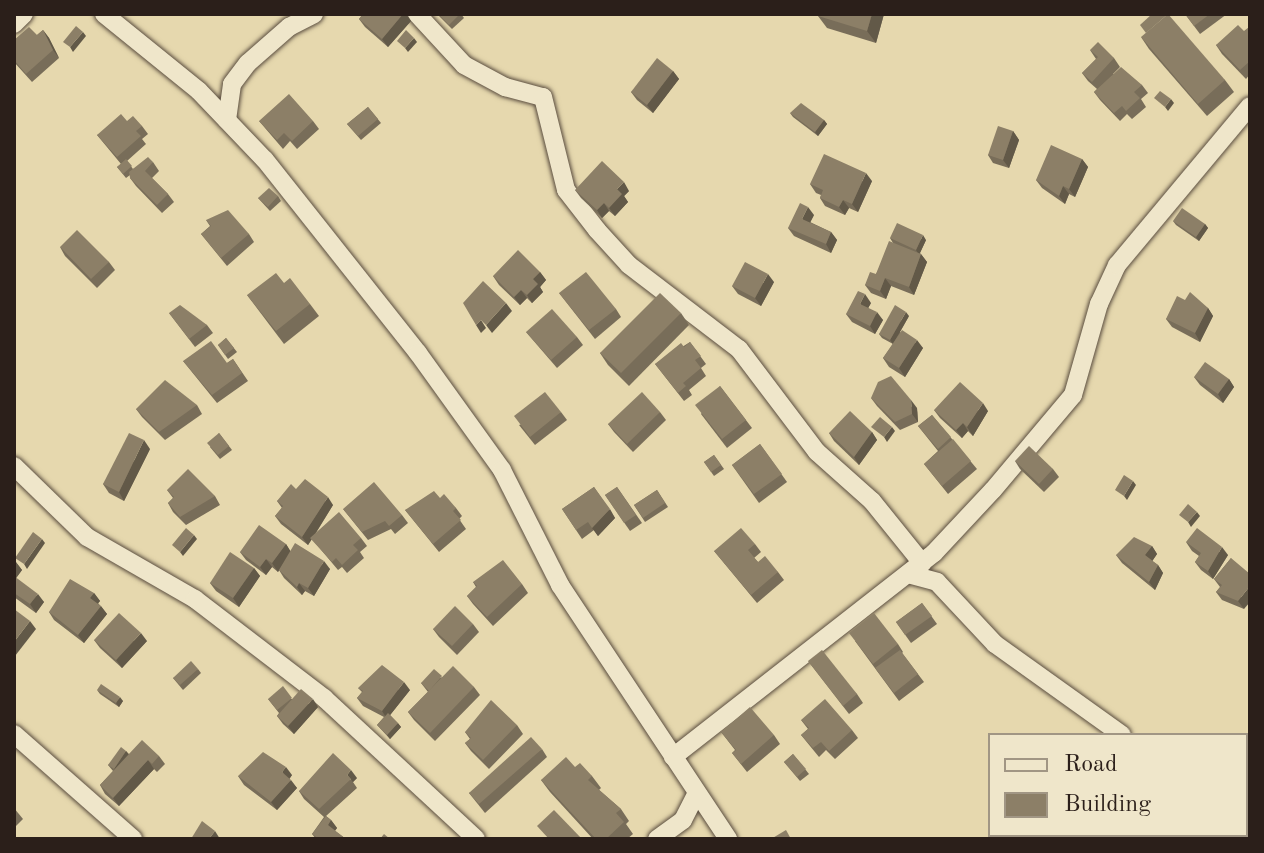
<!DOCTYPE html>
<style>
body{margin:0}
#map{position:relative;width:1264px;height:853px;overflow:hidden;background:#e6d8ae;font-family:"Old Standard TT",serif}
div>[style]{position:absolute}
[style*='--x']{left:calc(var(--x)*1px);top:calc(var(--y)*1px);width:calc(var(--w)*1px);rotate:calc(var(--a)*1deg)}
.roads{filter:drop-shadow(0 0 2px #5a4d3f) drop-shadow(0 0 2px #5a4d3f)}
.minor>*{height:18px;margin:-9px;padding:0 9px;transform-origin:9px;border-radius:9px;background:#efe6ca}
.wall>*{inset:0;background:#786d59}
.shaded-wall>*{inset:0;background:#625948}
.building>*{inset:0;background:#8c7f67}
span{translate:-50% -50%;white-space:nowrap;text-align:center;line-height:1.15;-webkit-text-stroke:8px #efe6ca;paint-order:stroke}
.frame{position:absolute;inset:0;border:16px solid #2b1f1a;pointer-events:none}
.legend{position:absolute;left:988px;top:733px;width:260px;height:104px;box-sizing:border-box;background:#efe6ca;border:2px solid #a19684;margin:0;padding:10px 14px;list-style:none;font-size:24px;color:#2b1f1a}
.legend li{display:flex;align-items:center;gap:16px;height:40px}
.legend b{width:40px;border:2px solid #a19684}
</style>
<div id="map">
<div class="roads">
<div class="minor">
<div style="--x:104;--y:14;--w:122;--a:39"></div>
<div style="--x:199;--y:91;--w:95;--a:46.3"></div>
<div style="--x:265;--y:160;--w:246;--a:51.6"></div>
<div style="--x:418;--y:353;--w:144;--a:54.3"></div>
<div style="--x:502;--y:470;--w:129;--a:63.2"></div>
<div style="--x:560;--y:585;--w:305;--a:56.5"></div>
<div style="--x:417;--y:14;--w:69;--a:47.3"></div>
<div style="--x:464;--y:65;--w:47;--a:28.2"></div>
<div style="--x:505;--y:87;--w:39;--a:15"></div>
<div style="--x:543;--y:97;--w:96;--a:76.1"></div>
<div style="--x:566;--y:190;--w:51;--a:52.2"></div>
<div style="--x:597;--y:230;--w:47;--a:47.6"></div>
<div style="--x:629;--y:265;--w:138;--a:37.4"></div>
<div style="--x:739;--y:349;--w:129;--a:52.9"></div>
<div style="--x:817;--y:452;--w:74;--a:41.7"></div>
<div style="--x:872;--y:501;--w:80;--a:51.1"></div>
<div style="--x:14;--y:24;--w:14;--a:-45"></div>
<div style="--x:227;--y:120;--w:36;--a:-82"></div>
<div style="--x:232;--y:84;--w:26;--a:-53"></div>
<div style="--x:248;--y:63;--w:55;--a:-41.3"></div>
<div style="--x:289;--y:27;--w:28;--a:-27"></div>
<div style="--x:14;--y:466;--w:102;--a:44.2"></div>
<div style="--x:87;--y:537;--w:125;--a:29.9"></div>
<div style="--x:195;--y:599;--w:163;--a:37.5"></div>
<div style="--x:324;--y:698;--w:207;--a:42.8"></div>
<div style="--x:908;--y:574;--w:30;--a:15"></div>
<div style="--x:937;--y:582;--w:85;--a:46.9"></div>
<div style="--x:995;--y:644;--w:156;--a:35.6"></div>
<div style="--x:14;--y:734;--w:159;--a:41.4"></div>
<div style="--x:673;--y:757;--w:331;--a:-38"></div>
<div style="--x:934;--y:553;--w:86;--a:-46.9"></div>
<div style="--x:993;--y:490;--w:124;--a:-49.9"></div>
<div style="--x:1073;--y:395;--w:95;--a:-74.1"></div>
<div style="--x:1099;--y:304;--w:43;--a:-65.2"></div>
<div style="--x:1117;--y:265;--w:207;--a:-50.1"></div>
<div style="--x:1246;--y:818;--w:5;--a:37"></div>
<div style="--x:657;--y:839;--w:32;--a:-36"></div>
<div style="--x:683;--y:820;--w:30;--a:-63"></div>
</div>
</div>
<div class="wall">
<div style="clip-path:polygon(363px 14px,406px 14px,411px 21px,388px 47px,365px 27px,359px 19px)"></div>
<div style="clip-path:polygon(437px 14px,461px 14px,464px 18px,452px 29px)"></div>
<div style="clip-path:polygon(884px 14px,876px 43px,827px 28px,818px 16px)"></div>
<div style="clip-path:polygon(1185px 14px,1227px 14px,1200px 34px)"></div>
<div style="clip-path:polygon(1250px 29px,1250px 74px,1246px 79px,1222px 54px,1216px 45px)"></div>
<div style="clip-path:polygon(43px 30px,49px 38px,59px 58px,32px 82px,14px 62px,14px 49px,37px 35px)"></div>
<div style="clip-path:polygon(1141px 37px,1225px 80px,1234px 92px,1207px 116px,1149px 49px)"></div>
<div style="clip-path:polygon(1090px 50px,1114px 58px,1120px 67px,1113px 74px,1142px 85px,1148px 93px,1141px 99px,1146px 107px,1132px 119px,1127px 114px,1120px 121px,1100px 100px,1094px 92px,1097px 89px,1088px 81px,1082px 73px,1096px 59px)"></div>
<div style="clip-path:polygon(673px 71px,679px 79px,653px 113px,637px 100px,631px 92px)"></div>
<div style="clip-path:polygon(368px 107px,381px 123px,361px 140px,347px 124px)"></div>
<div style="clip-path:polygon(790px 113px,824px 120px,827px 124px,818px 136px,793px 117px)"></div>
<div style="clip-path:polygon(127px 121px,142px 126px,148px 134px,142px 139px,146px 144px,127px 161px,133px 169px,153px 162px,159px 171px,152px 178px,168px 194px,174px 202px,162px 213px,136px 186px,130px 178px,130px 175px,126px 178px,117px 167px,121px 164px,97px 135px)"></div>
<div style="clip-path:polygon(259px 121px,313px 121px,319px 129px,297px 149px,290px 141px,283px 149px)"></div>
<div style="clip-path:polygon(1013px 131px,1019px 140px,1009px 168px,993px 163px,988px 155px)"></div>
<div style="clip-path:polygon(1082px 159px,1088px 167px,1075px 197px,1069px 194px,1065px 204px,1042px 188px,1036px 180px)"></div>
<div style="clip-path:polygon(872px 181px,858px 212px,849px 208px,845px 215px,825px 206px,820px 198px,821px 195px,816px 193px,810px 184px)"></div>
<div style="clip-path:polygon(575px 190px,629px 191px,624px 196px,628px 202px,615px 216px,609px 211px,602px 218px,581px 198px)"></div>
<div style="clip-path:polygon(278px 196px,281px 201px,270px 211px,258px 198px)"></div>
<div style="clip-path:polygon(814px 215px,810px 222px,831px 232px,837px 240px,831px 253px,794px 236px,788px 228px)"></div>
<div style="clip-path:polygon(206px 220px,249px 234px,254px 242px,227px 266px,201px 234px,210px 226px)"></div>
<div style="clip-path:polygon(1173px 221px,1205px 224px,1208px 228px,1199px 241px,1176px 225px)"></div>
<div style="clip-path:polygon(890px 238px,926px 240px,920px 253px,927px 262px,914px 295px,891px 286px,886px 299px,871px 293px,865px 285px,876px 274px,893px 243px)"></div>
<div style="clip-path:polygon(60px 247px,109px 262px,115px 270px,97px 288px,65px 256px)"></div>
<div style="clip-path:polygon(540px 272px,546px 280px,540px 287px,543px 292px,532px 303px,527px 298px,520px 305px,499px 285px,493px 276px)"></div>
<div style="clip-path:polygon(774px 282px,761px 306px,738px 294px,732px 286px)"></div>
<div style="clip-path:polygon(559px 293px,616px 309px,621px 317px,595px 339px)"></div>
<div style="clip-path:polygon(247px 295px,310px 304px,319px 316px,284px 344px)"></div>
<div style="clip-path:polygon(1185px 300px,1208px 308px,1213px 316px,1200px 342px,1172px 327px,1166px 319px)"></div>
<div style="clip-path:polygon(871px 303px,868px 308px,883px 320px,875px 334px,852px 322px,846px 314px)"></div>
<div style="clip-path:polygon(169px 313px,207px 325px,213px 333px,195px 347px)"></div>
<div style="clip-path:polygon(681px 313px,689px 325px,629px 386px,608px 365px,600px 353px)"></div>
<div style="clip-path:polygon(909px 316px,900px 332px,923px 348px,905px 377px,889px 367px,883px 358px,893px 344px,882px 338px,879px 334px)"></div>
<div style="clip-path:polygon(526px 332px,577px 337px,583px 345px,557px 368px)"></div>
<div style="clip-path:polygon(226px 338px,237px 352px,228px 359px,218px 345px)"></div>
<div style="clip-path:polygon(690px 342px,706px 364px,701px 368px,706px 376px,689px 390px,692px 395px,684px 401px,655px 364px)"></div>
<div style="clip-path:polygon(233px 359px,248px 381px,217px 403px,183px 361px,227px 363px)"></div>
<div style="clip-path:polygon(1194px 377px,1229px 379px,1234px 387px,1223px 403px,1200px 385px)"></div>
<div style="clip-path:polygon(720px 386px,752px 428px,727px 448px,701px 414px)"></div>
<div style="clip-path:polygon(871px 398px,917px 408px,918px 422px,900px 430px,877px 406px)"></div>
<div style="clip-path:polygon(197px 405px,202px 414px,165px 440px,142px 417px,136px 409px)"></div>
<div style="clip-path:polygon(934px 410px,988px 411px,973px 436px,968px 431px,962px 438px,940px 418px)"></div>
<div style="clip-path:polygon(561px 412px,567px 420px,535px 445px,519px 425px)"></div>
<div style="clip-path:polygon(660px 412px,666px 420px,633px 452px,614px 432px,608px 424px)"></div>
<div style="clip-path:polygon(932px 415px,977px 469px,948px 494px,924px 464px,938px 451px,918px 426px)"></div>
<div style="clip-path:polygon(872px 432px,877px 440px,859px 465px,834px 441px,829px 433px)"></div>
<div style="clip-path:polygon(219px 433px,232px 450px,220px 459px,210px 447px)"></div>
<div style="clip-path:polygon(760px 444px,787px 482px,759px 503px,732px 465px)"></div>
<div style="clip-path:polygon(150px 449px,124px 501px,109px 493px,103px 484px)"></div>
<div style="clip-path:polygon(714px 455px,724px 469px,714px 476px,704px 462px)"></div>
<div style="clip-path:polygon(1015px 461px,1053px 469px,1059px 477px,1044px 492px,1020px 469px)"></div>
<div style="clip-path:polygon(594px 487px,615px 518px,598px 536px,594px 530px,582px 539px,562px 509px)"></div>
<div style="clip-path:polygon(617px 487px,642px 523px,630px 531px,605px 495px)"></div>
<div style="clip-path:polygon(296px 489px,333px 505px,316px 533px,361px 538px,367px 546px,360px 552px,364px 558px,347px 573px,342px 567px,338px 570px,312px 539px,308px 545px,281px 524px,275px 516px,282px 508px,277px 501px)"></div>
<div style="clip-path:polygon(167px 490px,215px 496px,220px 505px,186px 525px,173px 512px,168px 503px,173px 498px)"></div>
<div style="clip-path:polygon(657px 490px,668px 507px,645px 522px,634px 505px)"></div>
<div style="clip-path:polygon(440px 498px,456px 508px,462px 516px,459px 519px,466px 529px,439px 552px,405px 510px)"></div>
<div style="clip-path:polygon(343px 509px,402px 515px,408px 523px,395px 534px,391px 529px,368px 540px)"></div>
<div style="clip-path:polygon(1186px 542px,1228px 555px,1213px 579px,1201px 570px,1195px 562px,1199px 556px,1192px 551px)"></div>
<div style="clip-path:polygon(286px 544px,290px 551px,330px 569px,314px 596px,305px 591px,302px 595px,284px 578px,279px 570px,278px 572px,272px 567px,266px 575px,246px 560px,240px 552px)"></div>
<div style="clip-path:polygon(755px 544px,761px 552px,754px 558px,758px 562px,778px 572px,784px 580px,757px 603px,714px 551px)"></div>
<div style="clip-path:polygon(1152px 546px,1157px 554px,1152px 561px,1158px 565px,1163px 573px,1155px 590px,1122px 563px,1116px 555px)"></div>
<div style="clip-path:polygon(1231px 558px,1244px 609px,1222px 600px,1216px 592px,1220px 587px,1214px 579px)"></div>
<div style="clip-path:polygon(14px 560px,22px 570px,16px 578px,44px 602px,36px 613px,14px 597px)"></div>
<div style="clip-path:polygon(254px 568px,260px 576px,239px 607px,216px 591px,210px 583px)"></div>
<div style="clip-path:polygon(473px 582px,522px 584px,528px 593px,493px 626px,473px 604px,467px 596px,476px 587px)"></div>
<div style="clip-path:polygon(94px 593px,100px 601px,98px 603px,107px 614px,84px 643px,54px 620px,49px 612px)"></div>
<div style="clip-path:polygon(922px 603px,937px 624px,911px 643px,896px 622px)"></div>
<div style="clip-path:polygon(473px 624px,479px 632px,457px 655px,439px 637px,433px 629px)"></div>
<div style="clip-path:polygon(94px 640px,147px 641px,122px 668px,100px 648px)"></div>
<div style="clip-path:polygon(855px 641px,898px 644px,903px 652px,902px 653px,924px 682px,899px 701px)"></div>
<div style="clip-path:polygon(808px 661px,857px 694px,863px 703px,849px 714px)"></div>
<div style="clip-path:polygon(198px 669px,201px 673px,183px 690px,173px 678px)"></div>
<div style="clip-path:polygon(443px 677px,474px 687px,480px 695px,435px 741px,414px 720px,408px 712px,428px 692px,421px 683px)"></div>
<div style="clip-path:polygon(358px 688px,410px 690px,390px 715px,401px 727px,390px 739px,377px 725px,384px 717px,363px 706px,357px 698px,362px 692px)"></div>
<div style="clip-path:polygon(97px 690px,123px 701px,119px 707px,100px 694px)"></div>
<div style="clip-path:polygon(268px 699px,293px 699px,318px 707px,294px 734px,283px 724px,277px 716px,279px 713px)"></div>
<div style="clip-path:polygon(801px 720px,852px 730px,858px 738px,835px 759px,826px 750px,819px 757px,801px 735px,808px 729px)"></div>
<div style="clip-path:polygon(517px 725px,523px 734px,489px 769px,471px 751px,465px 743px,470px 739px,465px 732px)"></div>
<div style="clip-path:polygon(721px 732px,774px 735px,780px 744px,747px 772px,732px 753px,735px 750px)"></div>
<div style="clip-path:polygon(542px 749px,547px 757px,485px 813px,469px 793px)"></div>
<div style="clip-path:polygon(126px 751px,129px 754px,159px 756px,165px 764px,157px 772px,154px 769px,119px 806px,105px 794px,100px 785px,113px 771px,108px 765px)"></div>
<div style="clip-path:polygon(793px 754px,809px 774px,800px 781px,784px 762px)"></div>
<div style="clip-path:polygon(575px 767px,592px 776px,601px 788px,599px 790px,621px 809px,629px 821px,626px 824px,633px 834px,627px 839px,593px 839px,550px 792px,541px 780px)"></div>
<div style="clip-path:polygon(292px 775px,289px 779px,297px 788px,277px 810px,244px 785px,238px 776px)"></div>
<div style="clip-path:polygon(357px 778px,353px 782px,357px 788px,326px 816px,331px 820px,337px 828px,335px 831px,346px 839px,316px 839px,312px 834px,324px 817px,304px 799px,299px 791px)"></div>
<div style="clip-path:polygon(14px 808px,23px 819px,14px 828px)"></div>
</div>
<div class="shaded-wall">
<div style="clip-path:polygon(403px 14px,406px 14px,411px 21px,388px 47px,382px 39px)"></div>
<div style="clip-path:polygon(872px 14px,884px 14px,876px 43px,867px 31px)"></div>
<div style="clip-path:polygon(43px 30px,49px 38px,59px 58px,53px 50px)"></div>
<div style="clip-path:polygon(83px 32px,86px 36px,73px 52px,70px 47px)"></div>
<div style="clip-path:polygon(414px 38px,417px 42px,408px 52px,405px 48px)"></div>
<div style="clip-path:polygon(673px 71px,679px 79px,653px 113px,647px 105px)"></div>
<div style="clip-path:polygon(1171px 99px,1174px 103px,1168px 111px,1165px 107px)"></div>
<div style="clip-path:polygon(824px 120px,827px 124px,818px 136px,815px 132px)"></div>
<div style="clip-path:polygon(1013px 131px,1019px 140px,1009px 168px,1003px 160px)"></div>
<div style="clip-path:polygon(1082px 159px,1088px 167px,1075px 197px,1069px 189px)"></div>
<div style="clip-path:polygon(866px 173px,872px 181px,858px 212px,852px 204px)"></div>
<div style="clip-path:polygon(624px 182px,629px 191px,624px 196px,628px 202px,615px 216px,609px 208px,617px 189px)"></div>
<div style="clip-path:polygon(1063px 186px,1069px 194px,1065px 204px,1059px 196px)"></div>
<div style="clip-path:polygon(843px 200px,849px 208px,845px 215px,839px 207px)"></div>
<div style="clip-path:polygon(604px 203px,609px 211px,602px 218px,597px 210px)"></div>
<div style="clip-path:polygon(808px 207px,814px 215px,808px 227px,802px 219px)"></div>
<div style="clip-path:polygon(1205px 224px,1208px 228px,1199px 241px,1196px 237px)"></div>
<div style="clip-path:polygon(831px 232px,837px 240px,831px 253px,826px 244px)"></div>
<div style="clip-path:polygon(923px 235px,926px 240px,919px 255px,916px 250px)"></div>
<div style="clip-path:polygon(921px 254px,927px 262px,914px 295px,909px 287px)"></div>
<div style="clip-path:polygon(540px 272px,546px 280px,540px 287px,543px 292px,532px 303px,527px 295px,533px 279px)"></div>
<div style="clip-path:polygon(768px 274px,774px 282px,761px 306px,755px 298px)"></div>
<div style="clip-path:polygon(885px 278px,891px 286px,886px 299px,880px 291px)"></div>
<div style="clip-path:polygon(521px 290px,527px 298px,520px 305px,514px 297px)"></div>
<div style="clip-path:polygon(865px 294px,871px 303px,866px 312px,860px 304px)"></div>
<div style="clip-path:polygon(506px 303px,512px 311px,492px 333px,486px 325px)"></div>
<div style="clip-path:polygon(1208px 308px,1213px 316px,1200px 342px,1195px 333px)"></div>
<div style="clip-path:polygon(877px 312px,883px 320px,875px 334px,870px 326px)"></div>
<div style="clip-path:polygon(906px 312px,909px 316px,893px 344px,890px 340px)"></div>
<div style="clip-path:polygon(481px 320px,486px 328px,481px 333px,476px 325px)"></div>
<div style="clip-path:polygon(917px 340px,923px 348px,905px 377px,899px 368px)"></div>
<div style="clip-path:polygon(1229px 379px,1234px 387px,1223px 403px,1218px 394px)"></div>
<div style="clip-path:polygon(911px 400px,917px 408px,918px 422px,912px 414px)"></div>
<div style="clip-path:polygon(983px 403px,988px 411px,973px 436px,967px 427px)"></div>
<div style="clip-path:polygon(963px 423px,968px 431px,962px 438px,956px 430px)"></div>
<div style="clip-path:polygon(892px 427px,895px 431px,887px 442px,884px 437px)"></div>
<div style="clip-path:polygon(872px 432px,877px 440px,859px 465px,854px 457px)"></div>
<div style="clip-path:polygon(144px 440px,150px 449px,124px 501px,119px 492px)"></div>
<div style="clip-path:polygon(1133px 481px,1136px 485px,1127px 500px,1124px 496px)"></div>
<div style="clip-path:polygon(328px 497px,333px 505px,308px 545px,302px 537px)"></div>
<div style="clip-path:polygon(610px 509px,615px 518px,598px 536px,592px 528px)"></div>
<div style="clip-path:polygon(1197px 512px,1200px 516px,1191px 527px,1188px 522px)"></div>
<div style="clip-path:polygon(194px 535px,197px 539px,183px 556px,180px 552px)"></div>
<div style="clip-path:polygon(42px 539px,45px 543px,27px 569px,24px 564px)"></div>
<div style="clip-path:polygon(286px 544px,291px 552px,278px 572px,272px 563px)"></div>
<div style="clip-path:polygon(1152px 546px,1157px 554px,1151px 563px,1145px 555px)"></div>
<div style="clip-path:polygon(1222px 547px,1228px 555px,1213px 579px,1208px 571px)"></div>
<div style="clip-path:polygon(266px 559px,272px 567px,266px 575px,260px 567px)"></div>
<div style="clip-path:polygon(324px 561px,330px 569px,314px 596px,308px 588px)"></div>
<div style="clip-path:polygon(16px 562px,22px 570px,14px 581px,14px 565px)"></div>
<div style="clip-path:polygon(1158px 565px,1163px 573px,1155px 590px,1149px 582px)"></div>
<div style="clip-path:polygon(254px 568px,260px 576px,239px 607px,233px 598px)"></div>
<div style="clip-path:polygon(299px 583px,305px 591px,302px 595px,297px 587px)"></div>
<div style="clip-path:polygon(1250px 586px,1250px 602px,1244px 609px,1238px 601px)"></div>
<div style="clip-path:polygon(94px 593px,100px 601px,96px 606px,90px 598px)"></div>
<div style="clip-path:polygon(38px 594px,44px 602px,36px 613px,30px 604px)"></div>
<div style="clip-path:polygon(101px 606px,107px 614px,84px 643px,78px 635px)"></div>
<div style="clip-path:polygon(30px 621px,36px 629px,15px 656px,14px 654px,14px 642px)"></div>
<div style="clip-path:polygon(141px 633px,147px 641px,122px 668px,116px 660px)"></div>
<div style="clip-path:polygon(404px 682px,410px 690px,387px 719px,382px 711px)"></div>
<div style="clip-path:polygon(120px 697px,123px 701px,119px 707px,116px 703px)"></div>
<div style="clip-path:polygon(313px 699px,318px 707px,294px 734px,288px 726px)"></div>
<div style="clip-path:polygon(398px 723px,401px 727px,390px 739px,387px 735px)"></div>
<div style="clip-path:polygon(126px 751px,129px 755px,117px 773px,114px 769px)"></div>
<div style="clip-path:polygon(148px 760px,154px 769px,119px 806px,113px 798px)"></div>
<div style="clip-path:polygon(286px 767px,292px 775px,288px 781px,282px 772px)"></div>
<div style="clip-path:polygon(351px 770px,357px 778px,353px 782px,347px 775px)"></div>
<div style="clip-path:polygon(291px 780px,297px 788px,277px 810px,271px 802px)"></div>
<div style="clip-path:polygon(331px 820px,337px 828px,333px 833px,328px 825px)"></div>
<div style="clip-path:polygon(215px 831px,220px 839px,209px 839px)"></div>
</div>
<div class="building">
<div style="clip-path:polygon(363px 14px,403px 14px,382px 39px,359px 19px)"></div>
<div style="clip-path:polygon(438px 14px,460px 14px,449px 25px)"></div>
<div style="clip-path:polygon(819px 14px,872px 14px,867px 31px,818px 16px)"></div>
<div style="clip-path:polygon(1152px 14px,1168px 14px,1146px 33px,1140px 25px)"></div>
<div style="clip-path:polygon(1168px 14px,1225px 80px,1198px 104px,1141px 37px)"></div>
<div style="clip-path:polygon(1185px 14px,1210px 14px,1194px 26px)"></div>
<div style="clip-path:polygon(1238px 25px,1244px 31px,1249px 27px,1250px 29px,1250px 61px,1240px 70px,1216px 45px)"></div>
<div style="clip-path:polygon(76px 26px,83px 32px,70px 47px,63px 42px)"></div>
<div style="clip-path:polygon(29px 27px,37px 35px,43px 30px,53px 50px,26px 74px,14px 60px,14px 49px,16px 46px,14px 44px,14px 40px)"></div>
<div style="clip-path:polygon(406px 30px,414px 38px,405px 48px,397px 41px)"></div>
<div style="clip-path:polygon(1098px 42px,1114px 58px,1092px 82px,1082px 73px,1098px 57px,1090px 50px)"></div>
<div style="clip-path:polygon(657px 58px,673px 71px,647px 105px,631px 92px)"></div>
<div style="clip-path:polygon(1121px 67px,1142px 85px,1134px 92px,1140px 98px,1126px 111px,1122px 106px,1114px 113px,1094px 92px)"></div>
<div style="clip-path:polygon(1160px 91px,1171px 99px,1165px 107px,1154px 98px)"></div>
<div style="clip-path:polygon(289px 94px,313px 121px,292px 141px,284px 133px,277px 140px,259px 121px)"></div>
<div style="clip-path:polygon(801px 103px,824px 120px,815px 132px,790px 113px)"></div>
<div style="clip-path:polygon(368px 107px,378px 119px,358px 136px,347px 124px)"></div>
<div style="clip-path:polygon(121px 114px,127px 121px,133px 116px,142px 126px,136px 131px,141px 136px,117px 157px,97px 135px)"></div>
<div style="clip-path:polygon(998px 126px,1013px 131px,1003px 160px,988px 155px)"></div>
<div style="clip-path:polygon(1051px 145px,1082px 159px,1069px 189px,1063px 186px,1059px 196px,1036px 180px)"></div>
<div style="clip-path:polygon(824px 154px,866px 173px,852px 204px,843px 200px,839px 207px,820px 198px,823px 190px,810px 184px)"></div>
<div style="clip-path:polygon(148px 157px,153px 162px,145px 171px,168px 194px,157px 205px,130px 178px,129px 172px)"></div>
<div style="clip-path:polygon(126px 159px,132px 166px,123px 174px,117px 167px)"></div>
<div style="clip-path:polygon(602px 161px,624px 182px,617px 189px,622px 194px,609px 208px,604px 203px,597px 210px,575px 190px)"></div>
<div style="clip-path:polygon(269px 188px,278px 196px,268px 207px,258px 198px)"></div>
<div style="clip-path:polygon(800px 203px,808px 207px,802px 219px,831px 232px,826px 244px,788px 228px)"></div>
<div style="clip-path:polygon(1182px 208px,1205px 224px,1196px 237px,1173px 221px)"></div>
<div style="clip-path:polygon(228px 210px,249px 234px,221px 258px,201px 234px,211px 226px,206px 220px)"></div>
<div style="clip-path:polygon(897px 223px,923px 235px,916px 250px,890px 238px)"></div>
<div style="clip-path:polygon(77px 230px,109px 262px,91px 279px,60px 247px)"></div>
<div style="clip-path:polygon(889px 241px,921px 254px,909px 287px,885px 278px,880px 291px,865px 285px,870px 272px,876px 274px)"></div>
<div style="clip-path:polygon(518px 250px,540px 272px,533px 279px,538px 284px,527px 295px,521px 290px,514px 297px,493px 276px)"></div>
<div style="clip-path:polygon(745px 262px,768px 274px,755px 298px,732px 286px)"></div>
<div style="clip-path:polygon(586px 272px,616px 309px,589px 330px,559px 293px)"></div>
<div style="clip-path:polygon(276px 273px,284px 283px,290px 278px,310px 304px,276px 331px,247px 295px)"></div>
<div style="clip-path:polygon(483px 281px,506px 303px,486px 325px,481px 320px,476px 325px,463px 303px)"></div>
<div style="clip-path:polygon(858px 291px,865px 294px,860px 304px,877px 312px,870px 326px,846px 314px)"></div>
<div style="clip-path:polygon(1190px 292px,1208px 308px,1195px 333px,1166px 319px,1177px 296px,1185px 300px)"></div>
<div style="clip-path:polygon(660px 293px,681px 313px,621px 373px,600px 353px)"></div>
<div style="clip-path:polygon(180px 305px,207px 325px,189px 339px,169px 313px)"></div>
<div style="clip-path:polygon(895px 305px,906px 312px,890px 340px,879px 334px)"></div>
<div style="clip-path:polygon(552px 309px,577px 337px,551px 360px,526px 332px)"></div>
<div style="clip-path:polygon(902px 330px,917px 340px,899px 368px,883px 358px)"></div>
<div style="clip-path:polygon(226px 338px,234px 348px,225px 355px,218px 345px)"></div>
<div style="clip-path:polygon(211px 341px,227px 363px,233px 359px,242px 373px,212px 395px,183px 361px)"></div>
<div style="clip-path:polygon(690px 342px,701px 356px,695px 360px,701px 368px,683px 383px,686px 386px,678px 393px,655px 364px,681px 343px,684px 347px)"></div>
<div style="clip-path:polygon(1205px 362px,1229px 379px,1218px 394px,1194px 377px)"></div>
<div style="clip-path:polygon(891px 376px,911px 400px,912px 414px,895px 422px,871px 398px,878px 382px)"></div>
<div style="clip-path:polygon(165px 380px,197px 405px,159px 432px,136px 409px)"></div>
<div style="clip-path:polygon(960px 382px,983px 403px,967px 427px,963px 423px,956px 430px,934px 410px)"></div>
<div style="clip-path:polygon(720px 386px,746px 420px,722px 439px,695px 405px)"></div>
<div style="clip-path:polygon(545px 392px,561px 412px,530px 437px,514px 416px)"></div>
<div style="clip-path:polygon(642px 392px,660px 412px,627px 444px,608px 424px)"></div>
<div style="clip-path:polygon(850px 411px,872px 432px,854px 457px,829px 433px)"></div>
<div style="clip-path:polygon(932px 415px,951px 437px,938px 449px,918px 426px)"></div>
<div style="clip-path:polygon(880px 417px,892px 427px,884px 437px,871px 427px)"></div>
<div style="clip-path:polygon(129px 433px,144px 440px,119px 492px,103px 484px)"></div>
<div style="clip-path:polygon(219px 433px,229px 446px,218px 455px,207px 443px)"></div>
<div style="clip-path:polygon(953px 439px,971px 461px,942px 486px,924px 464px)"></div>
<div style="clip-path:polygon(760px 444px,782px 474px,754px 494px,732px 465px)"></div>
<div style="clip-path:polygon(1029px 446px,1053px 469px,1039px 484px,1015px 461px)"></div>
<div style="clip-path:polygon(714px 455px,721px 465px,711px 472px,704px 462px)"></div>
<div style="clip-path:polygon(188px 469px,215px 496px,180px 517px,168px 503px,174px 497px,167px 490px)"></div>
<div style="clip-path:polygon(1124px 475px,1133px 481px,1124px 496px,1115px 490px)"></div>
<div style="clip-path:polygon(305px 479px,328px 497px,302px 537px,275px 516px,283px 506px,277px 501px,291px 484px,296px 489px)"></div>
<div style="clip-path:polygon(374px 482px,402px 515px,389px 526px,385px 521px,362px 532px,343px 509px)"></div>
<div style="clip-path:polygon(594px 487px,610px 509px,592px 528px,588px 522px,576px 530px,562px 509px)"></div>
<div style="clip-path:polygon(617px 487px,636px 515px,624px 523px,605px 495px)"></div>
<div style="clip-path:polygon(657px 490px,665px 503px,643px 518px,634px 505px)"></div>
<div style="clip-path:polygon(434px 491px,440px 498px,444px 494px,456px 508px,453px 511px,461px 520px,433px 544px,405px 510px)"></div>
<div style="clip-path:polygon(1188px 504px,1197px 512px,1188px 522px,1179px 515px)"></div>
<div style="clip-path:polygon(339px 512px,361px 538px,353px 545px,358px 550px,342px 565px,336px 558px,332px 562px,310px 538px)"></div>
<div style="clip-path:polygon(259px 525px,286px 544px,272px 563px,266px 559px,260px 567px,240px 552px)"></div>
<div style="clip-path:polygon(186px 528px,194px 535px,180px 552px,172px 545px)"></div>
<div style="clip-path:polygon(741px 528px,755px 544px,748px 550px,758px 562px,765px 556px,778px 572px,751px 595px,714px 551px)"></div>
<div style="clip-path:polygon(1197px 528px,1222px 547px,1208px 571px,1195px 562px,1201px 553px,1186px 542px)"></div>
<div style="clip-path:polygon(33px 532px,42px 539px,24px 564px,15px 558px)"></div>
<div style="clip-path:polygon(1134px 537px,1152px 546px,1145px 555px,1158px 565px,1149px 582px,1116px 555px)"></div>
<div style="clip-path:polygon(295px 543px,324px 561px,308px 588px,299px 583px,297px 587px,279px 570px)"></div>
<div style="clip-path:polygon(230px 552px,254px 568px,233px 598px,210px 583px)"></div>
<div style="clip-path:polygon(1231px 558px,1250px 574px,1250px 586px,1238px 601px,1216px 592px,1222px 585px,1214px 579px)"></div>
<div style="clip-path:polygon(503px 560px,522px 584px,487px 617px,467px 596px,477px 586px,473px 582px)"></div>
<div style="clip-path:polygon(14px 576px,38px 594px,30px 604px,14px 593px)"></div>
<div style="clip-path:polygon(70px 579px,94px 593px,90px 598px,101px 606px,78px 635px,49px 612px)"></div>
<div style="clip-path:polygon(922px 603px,932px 616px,905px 635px,896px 622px)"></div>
<div style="clip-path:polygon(455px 606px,473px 624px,452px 646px,433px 629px)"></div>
<div style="clip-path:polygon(14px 609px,30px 621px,14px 642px)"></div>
<div style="clip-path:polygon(119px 613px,141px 633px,116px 660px,94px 640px)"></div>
<div style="clip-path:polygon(874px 613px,898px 644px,873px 664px,849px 633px)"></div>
<div style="clip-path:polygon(822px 650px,857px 694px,843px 706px,808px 661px)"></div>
<div style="clip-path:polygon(900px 650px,918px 674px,894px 693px,875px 668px)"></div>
<div style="clip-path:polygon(191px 661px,198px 669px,180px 685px,173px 678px)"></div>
<div style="clip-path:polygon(382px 665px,404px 682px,382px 711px,357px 698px,363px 691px,358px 688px)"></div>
<div style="clip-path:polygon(453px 666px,474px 687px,430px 733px,408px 712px)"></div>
<div style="clip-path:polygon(434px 669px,442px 676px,429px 691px,421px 683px)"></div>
<div style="clip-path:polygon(101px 684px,120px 697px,116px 703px,97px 690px)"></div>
<div style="clip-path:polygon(283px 686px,292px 698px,277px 710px,268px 699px)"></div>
<div style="clip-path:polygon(301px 689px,313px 699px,288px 726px,277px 716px)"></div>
<div style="clip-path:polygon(825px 699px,852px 730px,829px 751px,821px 742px,813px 748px,801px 735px,809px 728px,801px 720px)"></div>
<div style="clip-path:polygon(491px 700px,517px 725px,483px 760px,465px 743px,471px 738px,465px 732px)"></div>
<div style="clip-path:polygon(750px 707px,774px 735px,741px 764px,732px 753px,736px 750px,721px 732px)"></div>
<div style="clip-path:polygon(388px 713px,398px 723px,387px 735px,377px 725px)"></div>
<div style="clip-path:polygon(531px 737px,542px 749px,479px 804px,469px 793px)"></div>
<div style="clip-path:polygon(142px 740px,159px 756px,152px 764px,148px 760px,113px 798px,100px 785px)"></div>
<div style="clip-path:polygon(121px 747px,126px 751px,114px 769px,108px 765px)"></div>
<div style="clip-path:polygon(263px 752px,286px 767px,282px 772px,291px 780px,271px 802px,238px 776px)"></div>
<div style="clip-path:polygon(333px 753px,351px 770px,347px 775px,351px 779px,319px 809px,299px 791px)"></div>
<div style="clip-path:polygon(793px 754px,806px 769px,797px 777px,784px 762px)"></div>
<div style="clip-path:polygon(566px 757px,575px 767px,580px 763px,592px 776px,588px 780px,621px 809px,616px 813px,624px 822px,606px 839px,596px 839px,541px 780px)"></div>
<div style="clip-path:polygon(554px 810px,582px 839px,549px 839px,537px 826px)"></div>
<div style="clip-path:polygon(326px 816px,331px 820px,328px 825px,346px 839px,319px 839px,312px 834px)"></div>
<div style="clip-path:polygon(202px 821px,215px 831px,209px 839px,191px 839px)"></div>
<div style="clip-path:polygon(786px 830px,791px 839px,771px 839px)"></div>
<div style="clip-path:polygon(384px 834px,390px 839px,380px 839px)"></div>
</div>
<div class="frame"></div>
<ul class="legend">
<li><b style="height:10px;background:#efe6ca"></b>Road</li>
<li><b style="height:22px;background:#8c7f67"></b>Building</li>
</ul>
</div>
